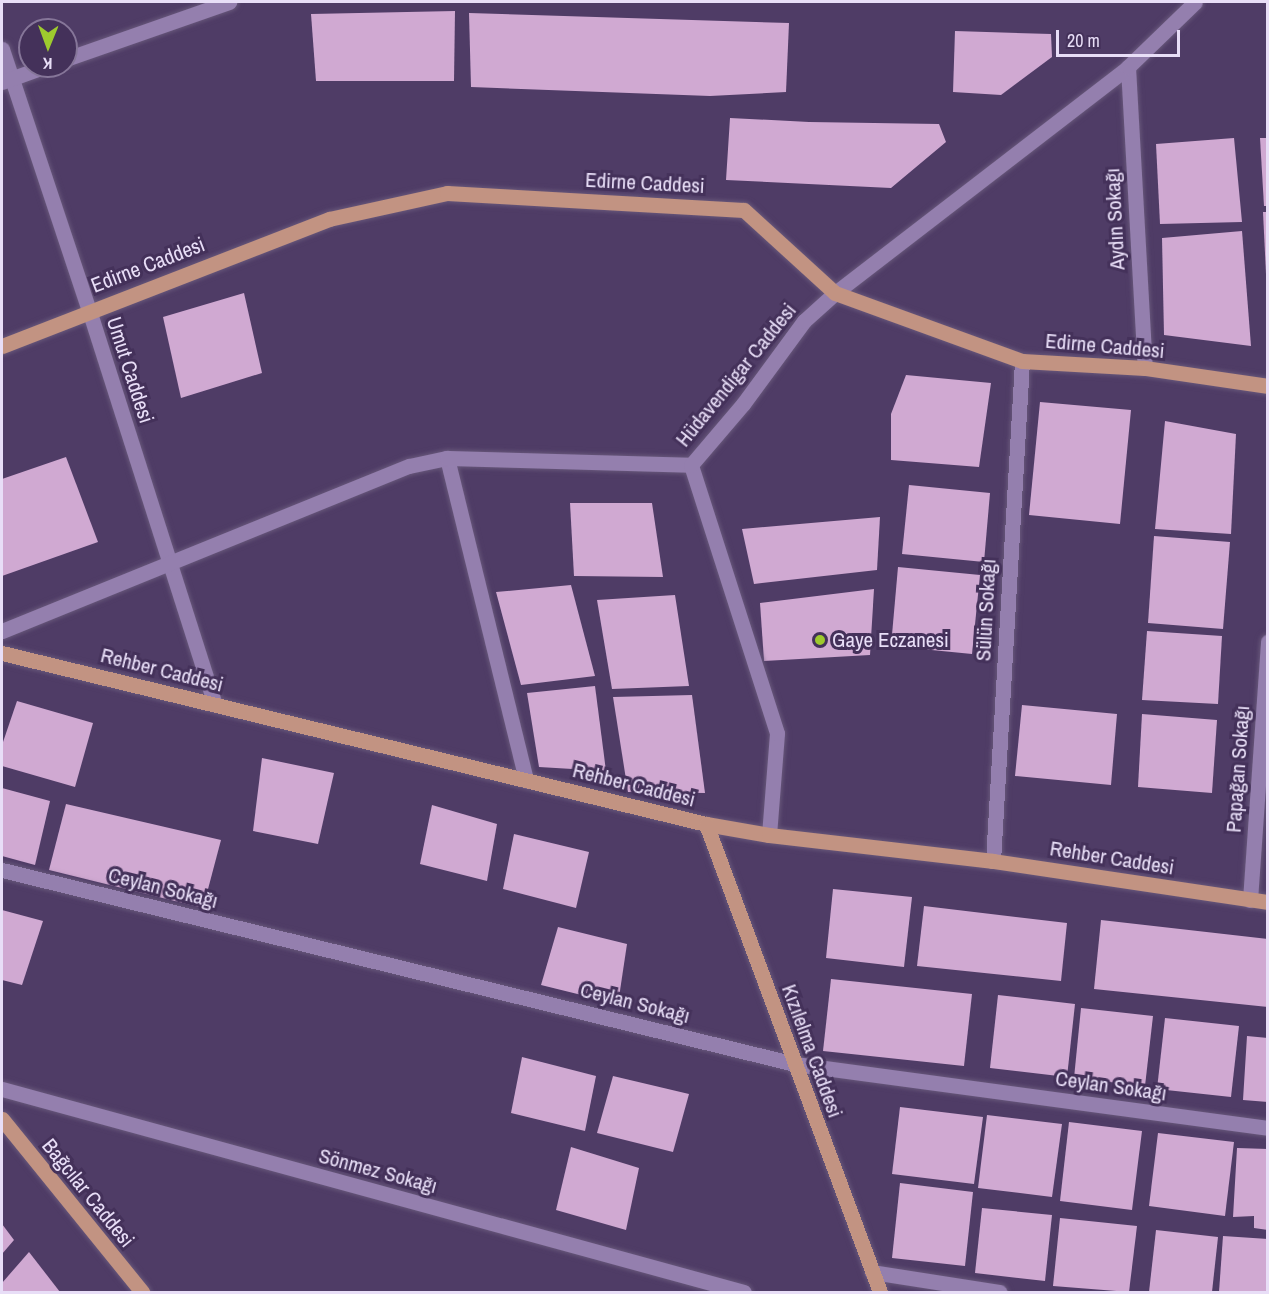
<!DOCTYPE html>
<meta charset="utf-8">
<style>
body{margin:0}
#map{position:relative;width:1269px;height:1294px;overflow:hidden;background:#4f3c66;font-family:"Archivo Narrow",sans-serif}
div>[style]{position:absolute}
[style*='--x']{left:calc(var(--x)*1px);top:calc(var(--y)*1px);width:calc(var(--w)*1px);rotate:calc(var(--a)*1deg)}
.building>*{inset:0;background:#d0a9d2}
.roads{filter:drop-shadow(0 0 2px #67577a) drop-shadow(0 0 2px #67577a)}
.minor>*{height:15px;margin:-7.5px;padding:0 7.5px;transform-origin:7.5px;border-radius:7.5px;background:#947fae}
.major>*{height:15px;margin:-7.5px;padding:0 7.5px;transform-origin:7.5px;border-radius:7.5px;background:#c29382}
.dots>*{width:16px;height:16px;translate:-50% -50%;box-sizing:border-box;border:3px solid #44315a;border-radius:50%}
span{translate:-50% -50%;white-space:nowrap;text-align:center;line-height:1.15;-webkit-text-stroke:6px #44315a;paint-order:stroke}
.street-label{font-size:21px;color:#e8def7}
.poi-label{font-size:21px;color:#e8def7}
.left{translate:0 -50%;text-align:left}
.frame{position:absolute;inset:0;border:3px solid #e8def7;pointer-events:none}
.north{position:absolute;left:18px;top:18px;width:60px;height:60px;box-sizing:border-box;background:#44315a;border:2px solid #867699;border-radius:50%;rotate:181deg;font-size:16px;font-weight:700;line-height:24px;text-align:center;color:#e8def7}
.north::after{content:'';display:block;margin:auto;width:21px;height:27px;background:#9eca2e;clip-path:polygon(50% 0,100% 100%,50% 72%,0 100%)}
.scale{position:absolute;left:1056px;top:30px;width:124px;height:27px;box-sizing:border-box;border:3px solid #e8def7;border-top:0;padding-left:8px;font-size:18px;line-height:21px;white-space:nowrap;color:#e8def7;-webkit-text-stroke:4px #44315a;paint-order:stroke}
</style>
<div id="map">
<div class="building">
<div style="clip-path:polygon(455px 11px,454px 81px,316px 81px,311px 14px)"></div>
<div style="clip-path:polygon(469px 13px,789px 23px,786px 92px,710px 96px,471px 87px)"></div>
<div style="clip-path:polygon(955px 31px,1051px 34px,1052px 57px,1001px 95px,953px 92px)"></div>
<div style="clip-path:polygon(730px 118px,809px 122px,939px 124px,946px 142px,891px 188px,726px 180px)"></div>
<div style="clip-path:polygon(1234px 138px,1242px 222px,1160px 224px,1156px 144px)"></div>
<div style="clip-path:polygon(1260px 138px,1268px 138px,1268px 206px,1264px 206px)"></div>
<div style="clip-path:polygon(1263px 212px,1268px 212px,1268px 274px,1266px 274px)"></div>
<div style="clip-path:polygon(1242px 231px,1251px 346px,1164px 335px,1162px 238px)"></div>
<div style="clip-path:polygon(244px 293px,262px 373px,181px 398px,163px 317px)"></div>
<div style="clip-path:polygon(906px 375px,991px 383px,979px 467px,891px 460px,891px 414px)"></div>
<div style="clip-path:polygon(1040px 402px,1131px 410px,1120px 524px,1029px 515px)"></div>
<div style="clip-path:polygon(1165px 421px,1236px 434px,1231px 534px,1155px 529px)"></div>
<div style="clip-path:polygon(66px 457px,98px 542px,2px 576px,2px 479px)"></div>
<div style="clip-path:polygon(909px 485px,990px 493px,984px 562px,902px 554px)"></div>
<div style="clip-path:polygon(570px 503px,652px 503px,663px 577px,574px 576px)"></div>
<div style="clip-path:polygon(880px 517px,877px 570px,754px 584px,742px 529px)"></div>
<div style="clip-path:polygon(1154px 536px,1230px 542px,1223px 629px,1148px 623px)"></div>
<div style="clip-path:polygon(898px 567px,980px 575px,972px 654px,891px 646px)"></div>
<div style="clip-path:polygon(571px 585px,595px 676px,521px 685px,496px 592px)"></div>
<div style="clip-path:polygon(874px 589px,870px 655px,764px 661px,760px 603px)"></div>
<div style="clip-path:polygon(675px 595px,689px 686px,612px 689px,597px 600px)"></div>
<div style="clip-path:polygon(1147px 631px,1222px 636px,1218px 704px,1142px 700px)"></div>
<div style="clip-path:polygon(595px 686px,606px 771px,539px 767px,527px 693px)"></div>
<div style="clip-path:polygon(692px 695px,705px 793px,628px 792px,613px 697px)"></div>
<div style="clip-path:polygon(17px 701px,93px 723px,75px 787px,2px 766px,2px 745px)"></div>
<div style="clip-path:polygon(1022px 705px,1117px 714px,1111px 785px,1015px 776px)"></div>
<div style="clip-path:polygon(1142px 714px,1217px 720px,1212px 793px,1138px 787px)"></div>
<div style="clip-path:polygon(262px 758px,334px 773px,318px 844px,253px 831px)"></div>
<div style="clip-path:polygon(2px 788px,50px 801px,35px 865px,2px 856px)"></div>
<div style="clip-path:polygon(66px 804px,221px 840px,203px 908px,49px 870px)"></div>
<div style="clip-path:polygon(432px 805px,497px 824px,487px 881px,420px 864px)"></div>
<div style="clip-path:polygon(514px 834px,589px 852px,576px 908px,503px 889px)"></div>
<div style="clip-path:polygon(833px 889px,912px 897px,904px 967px,826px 958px)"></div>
<div style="clip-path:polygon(924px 906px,1067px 923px,1061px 981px,917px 966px)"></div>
<div style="clip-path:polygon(2px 910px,43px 921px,22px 985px,2px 980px)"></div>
<div style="clip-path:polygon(1101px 920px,1268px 939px,1268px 1007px,1094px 989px)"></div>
<div style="clip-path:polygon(558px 927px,627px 944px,618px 1004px,541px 985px)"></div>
<div style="clip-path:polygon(831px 979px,972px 994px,964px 1066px,823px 1051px)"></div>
<div style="clip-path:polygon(998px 995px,1075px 1004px,1067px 1077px,990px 1068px)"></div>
<div style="clip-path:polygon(1081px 1008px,1153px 1016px,1145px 1086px,1074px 1078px)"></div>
<div style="clip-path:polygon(1165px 1018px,1239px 1026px,1231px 1097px,1157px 1089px)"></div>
<div style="clip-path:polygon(1247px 1036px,1268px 1038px,1268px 1102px,1243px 1100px)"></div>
<div style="clip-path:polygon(522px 1057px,596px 1076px,585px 1131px,511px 1113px)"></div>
<div style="clip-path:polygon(613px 1076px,689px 1094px,673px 1152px,597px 1133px)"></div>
<div style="clip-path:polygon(900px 1107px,983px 1117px,974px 1184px,892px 1174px)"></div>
<div style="clip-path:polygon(987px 1115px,1062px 1124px,1052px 1197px,978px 1188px)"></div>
<div style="clip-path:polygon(1069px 1122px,1142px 1131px,1132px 1210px,1060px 1201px)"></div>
<div style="clip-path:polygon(1158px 1133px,1234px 1142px,1225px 1216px,1149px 1206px)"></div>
<div style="clip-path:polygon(571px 1147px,639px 1168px,626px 1230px,556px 1210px)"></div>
<div style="clip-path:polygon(1237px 1148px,1268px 1149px,1268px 1230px,1254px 1228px,1254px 1216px,1233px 1217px)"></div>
<div style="clip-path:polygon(900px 1183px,973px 1192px,965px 1266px,892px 1258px)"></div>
<div style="clip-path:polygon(982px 1208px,1052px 1215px,1045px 1281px,975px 1273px)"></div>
<div style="clip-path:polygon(1060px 1218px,1137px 1226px,1129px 1292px,1053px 1286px)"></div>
<div style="clip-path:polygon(2px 1224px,14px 1240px,2px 1254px)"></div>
<div style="clip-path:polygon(1156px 1230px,1218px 1237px,1212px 1292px,1149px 1292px)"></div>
<div style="clip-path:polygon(1223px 1236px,1268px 1239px,1268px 1292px,1219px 1292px)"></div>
<div style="clip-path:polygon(29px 1252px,60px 1292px,2px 1292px,2px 1283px)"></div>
</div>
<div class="roads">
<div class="minor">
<div style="--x:2;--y:49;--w:275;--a:71.6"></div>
<div style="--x:89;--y:310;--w:414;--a:72.3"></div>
<div style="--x:66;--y:59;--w:173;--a:-19.3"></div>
<div style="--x:1128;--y:67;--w:301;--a:86.8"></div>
<div style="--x:2;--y:82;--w:47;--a:-20"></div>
<div style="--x:447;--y:458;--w:332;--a:76.2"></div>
<div style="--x:2;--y:631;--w:439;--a:-22.1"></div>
<div style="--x:409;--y:466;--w:39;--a:-12"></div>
<div style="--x:447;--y:458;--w:244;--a:1.6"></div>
<div style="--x:769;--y:835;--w:102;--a:-85.5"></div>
<div style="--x:777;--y:733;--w:281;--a:-107.8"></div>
<div style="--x:691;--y:465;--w:80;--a:-49.6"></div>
<div style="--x:743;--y:404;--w:103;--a:-53.7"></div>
<div style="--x:804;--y:321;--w:42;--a:-42.1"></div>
<div style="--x:835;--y:293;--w:370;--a:-37.6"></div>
<div style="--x:1128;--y:67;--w:93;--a:-44.1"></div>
<div style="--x:993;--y:861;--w:501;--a:-86.68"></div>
<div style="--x:2;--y:870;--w:816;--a:13.75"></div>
<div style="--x:795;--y:1064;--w:477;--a:7.7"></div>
<div style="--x:1250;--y:900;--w:259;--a:-86"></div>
<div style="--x:2;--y:1089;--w:769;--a:15.3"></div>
<div style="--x:872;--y:1272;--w:129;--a:8.9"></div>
</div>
<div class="major">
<div style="--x:2;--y:346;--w:351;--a:-21.2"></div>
<div style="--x:329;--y:219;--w:121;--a:-12.4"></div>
<div style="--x:447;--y:193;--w:297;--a:3.3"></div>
<div style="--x:744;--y:210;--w:123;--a:42.4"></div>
<div style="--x:835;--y:293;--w:199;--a:20"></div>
<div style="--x:1022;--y:361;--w:123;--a:3.3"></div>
<div style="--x:1145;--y:368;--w:124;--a:8.3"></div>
<div style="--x:2;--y:653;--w:724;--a:13.65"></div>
<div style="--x:706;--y:824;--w:64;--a:9.9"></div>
<div style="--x:769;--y:835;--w:226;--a:6.6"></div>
<div style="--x:993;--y:861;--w:278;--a:8.5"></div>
<div style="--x:706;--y:824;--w:499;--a:69.6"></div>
<div style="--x:2;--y:1119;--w:223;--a:51"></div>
</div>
</div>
<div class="dots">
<div style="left:820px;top:640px;background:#9eca2e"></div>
</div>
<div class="street-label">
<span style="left:645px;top:183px;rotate:3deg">Edirne Caddesi</span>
<span style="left:1115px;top:219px;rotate:-93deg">Aydın Sokağı</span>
<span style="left:148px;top:265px;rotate:-21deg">Edirne Caddesi</span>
<span style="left:1105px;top:346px;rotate:5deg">Edirne Caddesi</span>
<span style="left:130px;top:370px;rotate:72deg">Umut Caddesi</span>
<span style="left:736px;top:375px;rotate:-51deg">Hüdavendigar Caddesi</span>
<span style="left:986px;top:610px;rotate:-87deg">Sülün Sokağı</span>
<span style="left:162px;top:670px;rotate:14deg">Rehber Caddesi</span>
<span style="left:1238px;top:769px;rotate:-86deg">Papağan Sokağı</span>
<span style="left:634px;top:785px;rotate:14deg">Rehber Caddesi</span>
<span style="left:1112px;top:858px;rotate:9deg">Rehber Caddesi</span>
<span style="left:163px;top:888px;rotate:14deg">Ceylan Sokağı</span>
<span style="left:635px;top:1003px;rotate:14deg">Ceylan Sokağı</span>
<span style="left:812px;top:1051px;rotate:70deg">Kızılelma Caddesi</span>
<span style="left:1111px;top:1086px;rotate:8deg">Ceylan Sokağı</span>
<span style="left:378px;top:1171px;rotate:15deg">Sönmez Sokağı</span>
<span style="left:88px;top:1193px;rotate:51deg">Bağcılar Caddesi</span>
</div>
<div class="poi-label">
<span class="left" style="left:832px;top:640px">Gaye Eczanesi</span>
</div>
<div class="frame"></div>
<div class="north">K</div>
<div class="scale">20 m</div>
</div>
